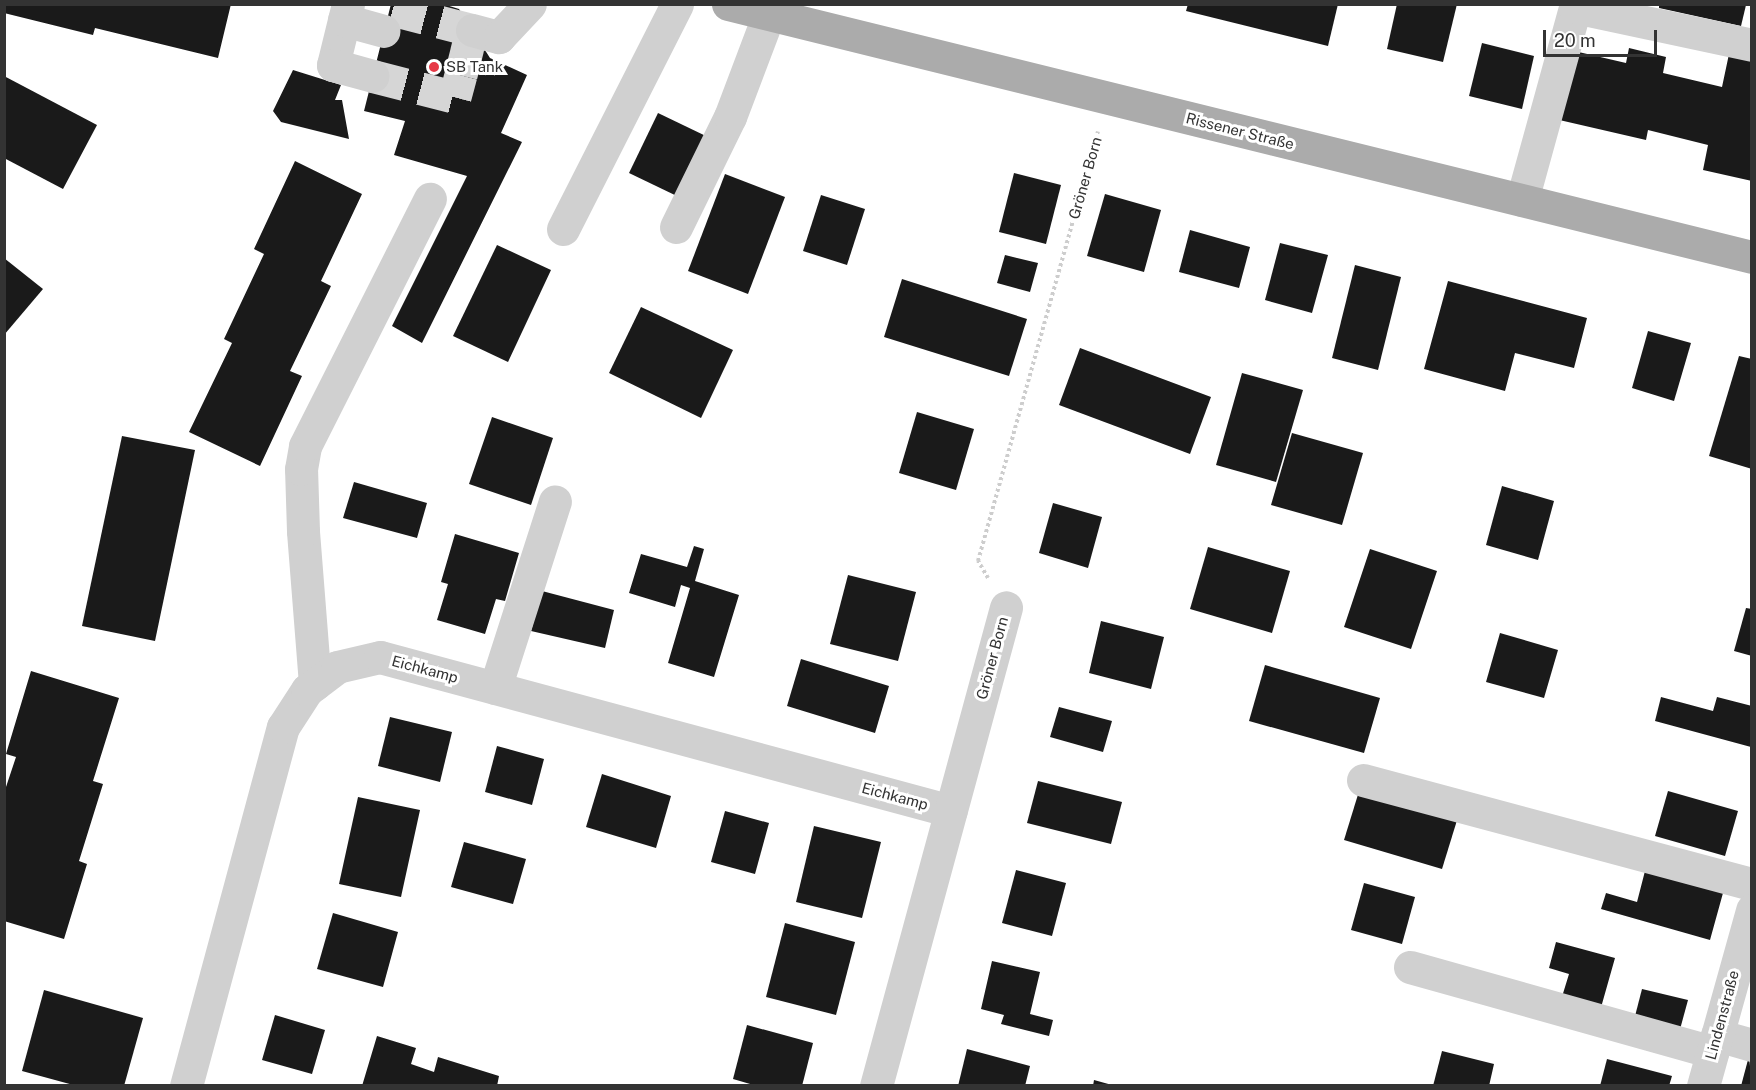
<!DOCTYPE html>
<meta charset="utf-8">
<style>
body{margin:0}
#map{position:relative;width:1756px;height:1090px;overflow:hidden;background:#fff;font-family:"Public Sans",sans-serif}
div>[style]{position:absolute}
[style*='--x']{left:calc(var(--x)*1px);top:calc(var(--y)*1px);width:calc(var(--w)*1px);rotate:calc(var(--a)*1deg)}
.building>*{inset:0;background:#1a1a1a}
.minor-tunnel>*{height:33px;margin-top:-16.5px;transform-origin:0;background:repeating-linear-gradient(90deg,#d6d6d6 0 33px,transparent 0 49px)}
.path>*{height:4px;margin-top:-2px;transform-origin:0;background:repeating-linear-gradient(90deg,#cdcdcd 0 3px,transparent 0 6px)}
.minor>*{height:33px;margin:-16.5px;padding:0 16.5px;transform-origin:16.5px;border-radius:16.5px;background:#d0d0d0}
.major>*{height:33px;margin:-16.5px;padding:0 16.5px;transform-origin:16.5px;border-radius:16.5px;background:#ababab}
.dots>*{width:16px;height:16px;translate:-50% -50%;box-sizing:border-box;border:3px solid #fff;border-radius:50%}
span{translate:-50% -50%;white-space:nowrap;text-align:center;line-height:1.15;-webkit-text-stroke:6px #fff;paint-order:stroke}
.poi-label{font-size:15px;color:#333}
.left{translate:0 -50%;text-align:left}
.street-label{font-size:15px;color:#333}
.frame{position:absolute;inset:0;border:6px solid #333;pointer-events:none}
.scale{position:absolute;left:1543px;top:30px;width:114px;height:27px;box-sizing:border-box;border:3px solid #333;border-top:0;padding-left:8px;font-size:18px;line-height:21px;white-space:nowrap;color:#333;-webkit-text-stroke:4px #fff;paint-order:stroke}
</style>
<div id="map">
<div class="building">
<div style="clip-path:polygon(4px 4px,231px 4px,218px 58px,95px 28px,93px 35px,4px 13px)"></div>
<div style="clip-path:polygon(391px 4px,443px 4px,459px 9px,490px 58px,527px 75px,501px 133px,522px 142px,422px 343px,392px 326px,467px 176px,394px 155px,405px 121px,364px 111px)"></div>
<div style="clip-path:polygon(1188px 4px,1338px 4px,1328px 46px,1186px 11px)"></div>
<div style="clip-path:polygon(1397px 4px,1457px 4px,1443px 62px,1387px 49px)"></div>
<div style="clip-path:polygon(1659px 5px,1746px 5px,1741px 26px,1659px 8px)"></div>
<div style="clip-path:polygon(1482px 43px,1534px 56px,1522px 109px,1469px 96px)"></div>
<div style="clip-path:polygon(1629px 48px,1666px 57px,1663px 73px,1722px 87px,1729px 54px,1752px 59px,1752px 181px,1703px 170px,1708px 145px,1648px 130px,1646px 140px,1555px 119px,1570px 50px,1626px 63px)"></div>
<div style="clip-path:polygon(293px 70px,341px 85px,335px 100px,342px 100px,349px 139px,281px 122px,273px 111px)"></div>
<div style="clip-path:polygon(4px 76px,97px 125px,63px 189px,4px 158px)"></div>
<div style="clip-path:polygon(658px 113px,710px 138px,681px 198px,629px 173px)"></div>
<div style="clip-path:polygon(295px 161px,362px 194px,321px 281px,331px 286px,290px 371px,302px 376px,260px 466px,189px 432px,232px 343px,224px 339px,264px 254px,254px 249px)"></div>
<div style="clip-path:polygon(1014px 173px,1061px 185px,1046px 244px,999px 232px)"></div>
<div style="clip-path:polygon(725px 174px,785px 197px,748px 294px,688px 271px)"></div>
<div style="clip-path:polygon(1105px 194px,1161px 210px,1144px 272px,1087px 256px)"></div>
<div style="clip-path:polygon(821px 195px,865px 209px,847px 265px,803px 251px)"></div>
<div style="clip-path:polygon(1190px 230px,1250px 247px,1239px 288px,1179px 272px)"></div>
<div style="clip-path:polygon(1280px 243px,1328px 255px,1312px 313px,1265px 300px)"></div>
<div style="clip-path:polygon(497px 245px,551px 270px,508px 362px,453px 336px)"></div>
<div style="clip-path:polygon(1005px 255px,1038px 263px,1030px 292px,997px 283px)"></div>
<div style="clip-path:polygon(4px 258px,43px 289px,4px 335px)"></div>
<div style="clip-path:polygon(1355px 265px,1401px 277px,1378px 370px,1332px 358px)"></div>
<div style="clip-path:polygon(902px 279px,1027px 319px,1009px 376px,884px 337px)"></div>
<div style="clip-path:polygon(1448px 281px,1587px 318px,1574px 368px,1515px 353px,1505px 391px,1424px 369px)"></div>
<div style="clip-path:polygon(641px 307px,733px 350px,701px 418px,609px 373px)"></div>
<div style="clip-path:polygon(1648px 331px,1691px 343px,1674px 401px,1632px 388px)"></div>
<div style="clip-path:polygon(1080px 348px,1211px 397px,1190px 454px,1059px 405px)"></div>
<div style="clip-path:polygon(1739px 356px,1752px 359px,1752px 469px,1709px 456px)"></div>
<div style="clip-path:polygon(1242px 373px,1303px 390px,1276px 482px,1216px 465px)"></div>
<div style="clip-path:polygon(917px 412px,974px 429px,956px 490px,899px 473px)"></div>
<div style="clip-path:polygon(492px 417px,553px 438px,531px 505px,469px 484px)"></div>
<div style="clip-path:polygon(1292px 433px,1363px 453px,1342px 525px,1271px 505px)"></div>
<div style="clip-path:polygon(122px 436px,195px 450px,155px 641px,82px 626px)"></div>
<div style="clip-path:polygon(354px 482px,427px 503px,417px 538px,343px 518px)"></div>
<div style="clip-path:polygon(1502px 486px,1554px 501px,1538px 560px,1486px 545px)"></div>
<div style="clip-path:polygon(1053px 503px,1102px 517px,1088px 568px,1039px 553px)"></div>
<div style="clip-path:polygon(455px 534px,519px 553px,505px 601px,496px 599px,485px 634px,437px 620px,448px 584px,441px 582px)"></div>
<div style="clip-path:polygon(694px 546px,704px 549px,695px 581px,739px 595px,714px 677px,668px 663px,690px 588px,681px 585px,675px 607px,629px 593px,641px 554px,687px 567px)"></div>
<div style="clip-path:polygon(1208px 547px,1290px 571px,1272px 633px,1190px 609px)"></div>
<div style="clip-path:polygon(1370px 549px,1437px 571px,1411px 649px,1344px 627px)"></div>
<div style="clip-path:polygon(848px 575px,916px 592px,898px 661px,830px 644px)"></div>
<div style="clip-path:polygon(542px 591px,614px 610px,605px 648px,531px 631px)"></div>
<div style="clip-path:polygon(1746px 608px,1752px 609px,1752px 656px,1734px 651px)"></div>
<div style="clip-path:polygon(1101px 621px,1164px 637px,1151px 689px,1089px 673px)"></div>
<div style="clip-path:polygon(1500px 633px,1558px 650px,1544px 698px,1486px 682px)"></div>
<div style="clip-path:polygon(801px 659px,889px 686px,875px 733px,787px 706px)"></div>
<div style="clip-path:polygon(1265px 665px,1380px 698px,1364px 753px,1249px 721px)"></div>
<div style="clip-path:polygon(31px 671px,119px 698px,93px 781px,103px 784px,79px 861px,87px 864px,64px 939px,4px 921px,4px 793px,16px 757px,6px 754px)"></div>
<div style="clip-path:polygon(1661px 697px,1713px 711px,1717px 697px,1752px 706px,1751px 747px,1655px 721px)"></div>
<div style="clip-path:polygon(1059px 707px,1112px 721px,1103px 752px,1050px 737px)"></div>
<div style="clip-path:polygon(390px 717px,452px 732px,440px 782px,378px 766px)"></div>
<div style="clip-path:polygon(497px 746px,544px 759px,532px 805px,485px 792px)"></div>
<div style="clip-path:polygon(602px 774px,671px 796px,656px 848px,586px 827px)"></div>
<div style="clip-path:polygon(1038px 781px,1122px 802px,1111px 844px,1027px 823px)"></div>
<div style="clip-path:polygon(1360px 788px,1458px 817px,1442px 869px,1344px 840px)"></div>
<div style="clip-path:polygon(1668px 791px,1738px 811px,1725px 856px,1655px 836px)"></div>
<div style="clip-path:polygon(358px 797px,420px 810px,401px 897px,339px 884px)"></div>
<div style="clip-path:polygon(725px 811px,769px 823px,755px 874px,711px 862px)"></div>
<div style="clip-path:polygon(814px 826px,881px 842px,862px 918px,796px 902px)"></div>
<div style="clip-path:polygon(464px 842px,526px 859px,513px 904px,451px 887px)"></div>
<div style="clip-path:polygon(1016px 870px,1066px 883px,1052px 936px,1002px 923px)"></div>
<div style="clip-path:polygon(1645px 871px,1723px 893px,1710px 940px,1601px 909px,1606px 893px,1637px 902px)"></div>
<div style="clip-path:polygon(1364px 883px,1415px 897px,1402px 944px,1351px 930px)"></div>
<div style="clip-path:polygon(333px 913px,398px 932px,383px 987px,317px 969px)"></div>
<div style="clip-path:polygon(785px 923px,855px 942px,836px 1015px,766px 997px)"></div>
<div style="clip-path:polygon(1556px 942px,1615px 958px,1600px 1011px,1561px 1000px,1569px 974px,1549px 968px)"></div>
<div style="clip-path:polygon(992px 961px,1040px 972px,1030px 1014px,1053px 1020px,1049px 1036px,1001px 1024px,1004px 1015px,981px 1009px)"></div>
<div style="clip-path:polygon(1642px 989px,1688px 1000px,1679px 1033px,1634px 1020px)"></div>
<div style="clip-path:polygon(44px 990px,143px 1018px,124px 1086px,77px 1086px,22px 1071px)"></div>
<div style="clip-path:polygon(275px 1015px,325px 1030px,312px 1074px,262px 1060px)"></div>
<div style="clip-path:polygon(747px 1025px,813px 1043px,802px 1086px,757px 1086px,733px 1079px)"></div>
<div style="clip-path:polygon(377px 1036px,416px 1048px,411px 1064px,434px 1072px,438px 1057px,499px 1076px,497px 1086px,362px 1086px)"></div>
<div style="clip-path:polygon(967px 1049px,1030px 1066px,1025px 1086px,958px 1086px)"></div>
<div style="clip-path:polygon(1442px 1051px,1494px 1064px,1489px 1086px,1433px 1086px)"></div>
<div style="clip-path:polygon(1749px 1056px,1752px 1086px,1741px 1086px)"></div>
<div style="clip-path:polygon(1607px 1059px,1672px 1076px,1669px 1086px,1600px 1086px)"></div>
<div style="clip-path:polygon(1094px 1080px,1112px 1085px,1112px 1086px,1093px 1086px)"></div>
</div>
<div class="minor-tunnel">
<div style="--x:373;--y:76;--w:85;--a:14.4"></div>
<div style="--x:455;--y:97;--w:23;--a:-75"></div>
<div style="--x:461;--y:75;--w:46;--a:-76.3"></div>
<div style="--x:472;--y:30;--w:85;--a:-165.6"></div>
</div>
<div class="path">
<div style="--x:988;--y:578;--w:20;--a:-120"></div>
<div style="--x:978;--y:561;--w:446;--a:-74.4"></div>
</div>
<div class="minor">
<div style="--x:348;--y:4;--w:63;--a:103.8"></div>
<div style="--x:333;--y:65;--w:41;--a:15.4"></div>
<div style="--x:344;--y:20;--w:41;--a:15.4"></div>
<div style="--x:472;--y:30;--w:28;--a:15"></div>
<div style="--x:499;--y:37;--w:45;--a:-46.8"></div>
<div style="--x:1522;--y:200;--w:200;--a:-74.6"></div>
<div style="--x:1575;--y:7;--w:181;--a:12.1"></div>
<div style="--x:676;--y:227;--w:123;--a:-63.9"></div>
<div style="--x:730;--y:117;--w:110;--a:-69.3"></div>
<div style="--x:563;--y:229;--w:252;--a:-63.1"></div>
<div style="--x:315;--y:684;--w:153;--a:-94.5"></div>
<div style="--x:303;--y:531;--w:62;--a:-91.8"></div>
<div style="--x:301;--y:469;--w:23;--a:-80"></div>
<div style="--x:305;--y:446;--w:277;--a:-63.2"></div>
<div style="--x:495;--y:688;--w:196;--a:-72.2"></div>
<div style="--x:1363;--y:780;--w:403;--a:15"></div>
<div style="--x:1410;--y:967;--w:314;--a:15.7"></div>
<div style="--x:1717;--y:1035;--w:36;--a:16"></div>
<div style="--x:186;--y:1086;--w:372;--a:-74.9"></div>
<div style="--x:283;--y:727;--w:44;--a:-57"></div>
<div style="--x:307;--y:690;--w:38;--a:-37"></div>
<div style="--x:337;--y:667;--w:44;--a:-13.1"></div>
<div style="--x:380;--y:657;--w:591;--a:15.09"></div>
<div style="--x:876;--y:1086;--w:496;--a:-74.8"></div>
<div style="--x:1703;--y:1086;--w:183;--a:-74.4"></div>
</div>
<div class="major">
<div style="--x:728;--y:4;--w:1055;--a:13.88"></div>
</div>
<div class="dots">
<div style="left:434px;top:67px;background:#e63946"></div>
</div>
<div class="poi-label">
<span class="left" style="left:446px;top:67px">SB Tank</span>
</div>
<div class="street-label">
<span style="left:1240px;top:131px;rotate:14deg">Rissener Straße</span>
<span style="left:1085px;top:178px;rotate:-74deg">Gröner Born</span>
<span style="left:992px;top:658px;rotate:-75deg">Gröner Born</span>
<span style="left:425px;top:669px;rotate:15deg">Eichkamp</span>
<span style="left:895px;top:796px;rotate:15deg">Eichkamp</span>
<span style="left:1722px;top:1015px;rotate:-75deg">Lindenstraße</span>
</div>
<div class="frame"></div>
<div class="scale">20 m</div>
</div>
